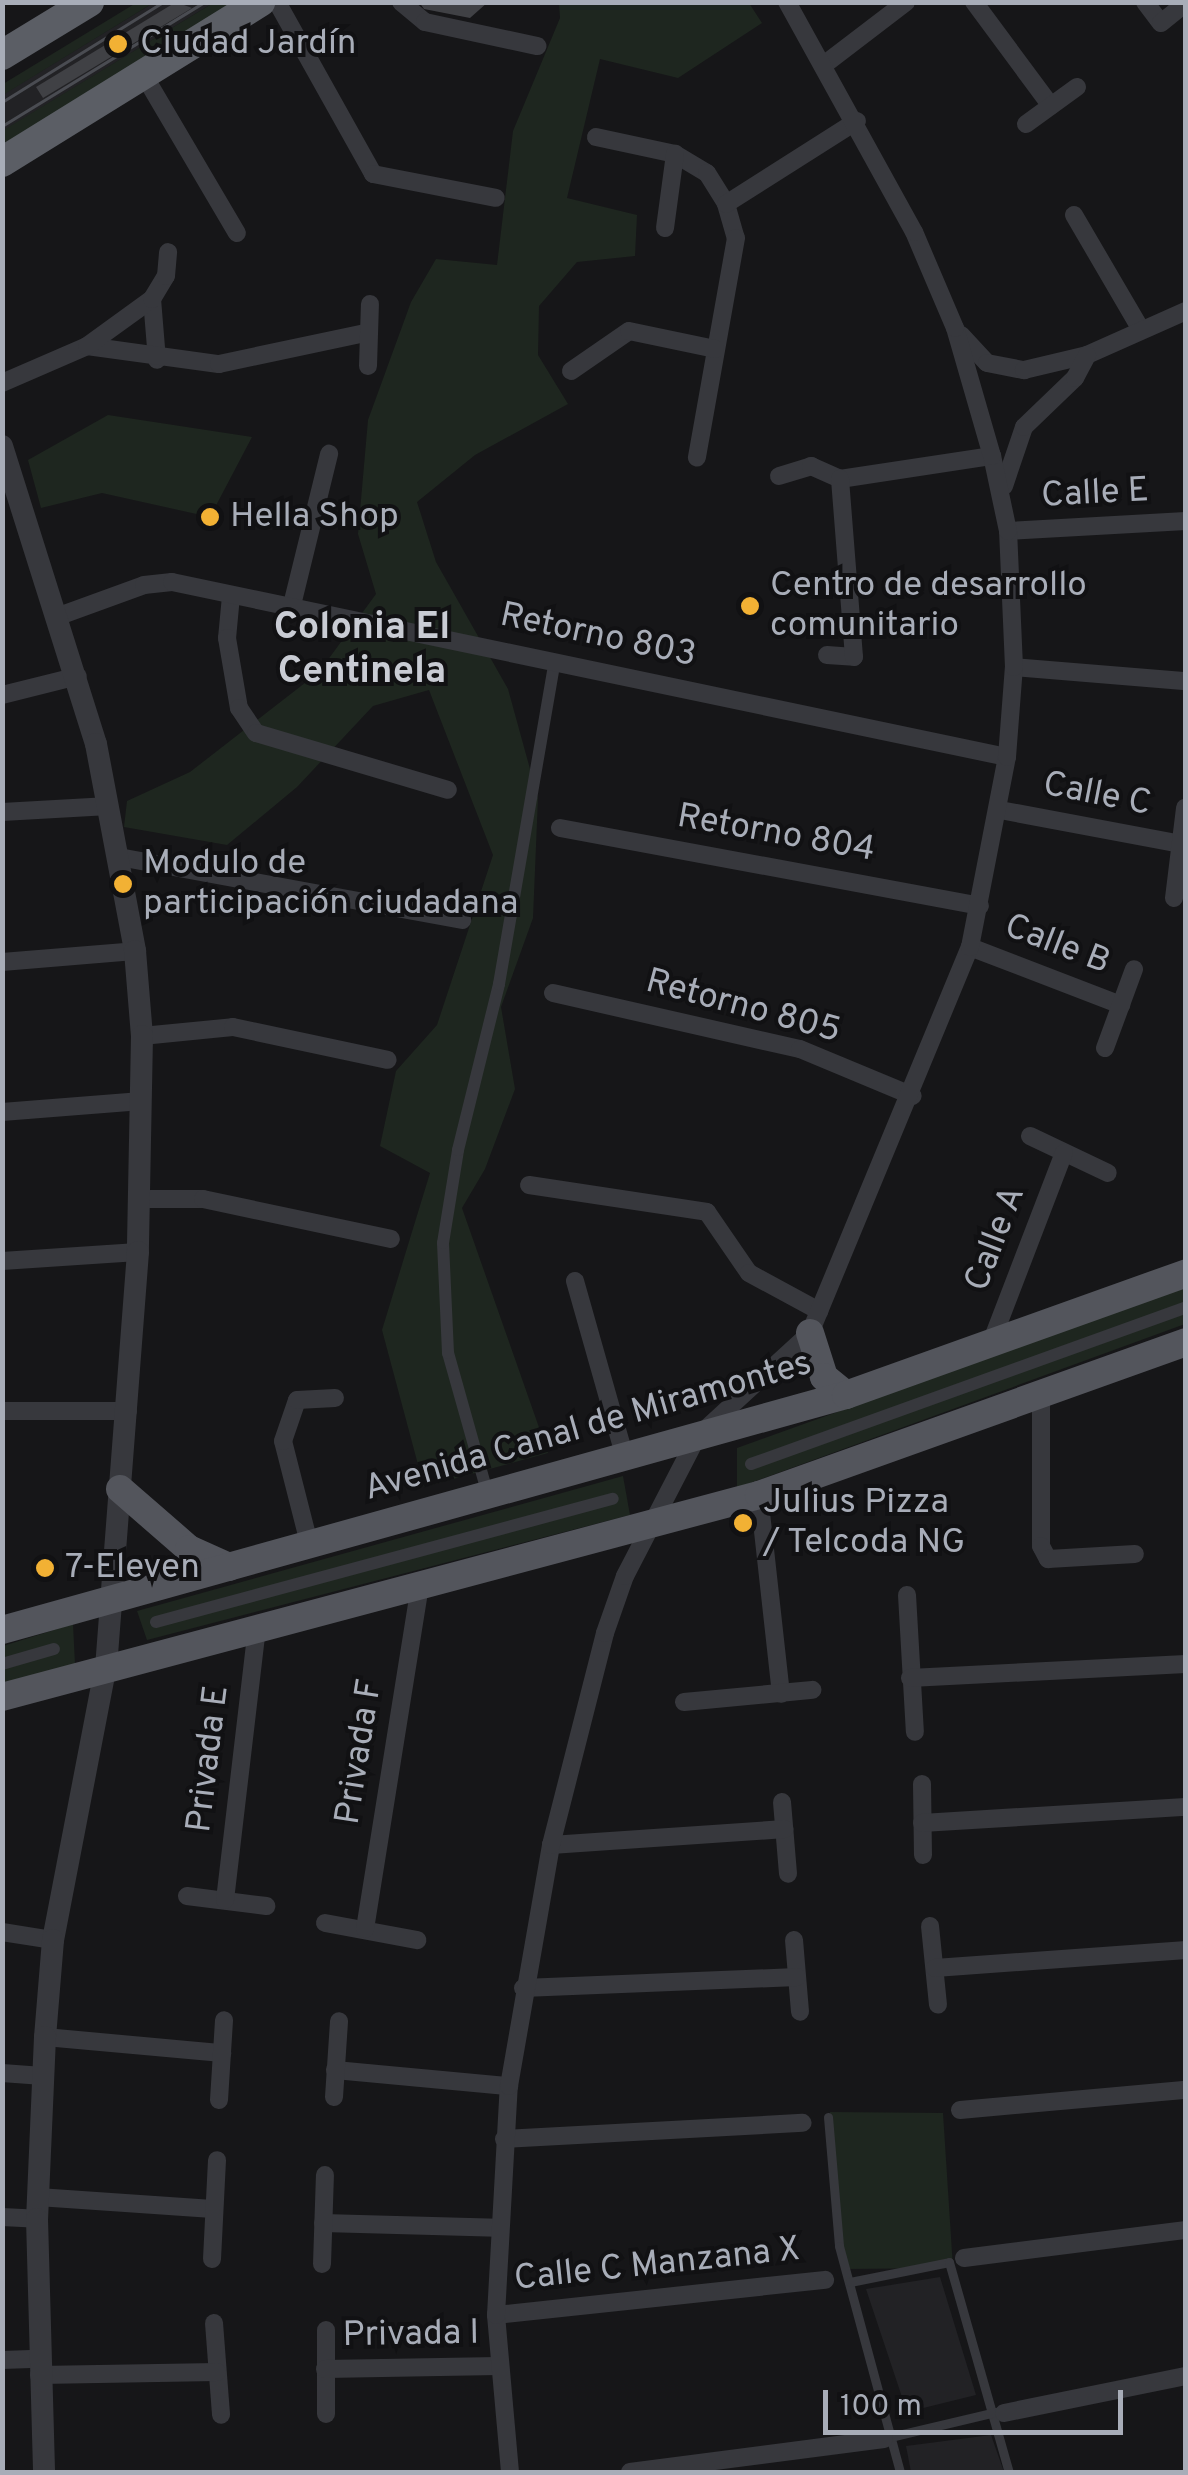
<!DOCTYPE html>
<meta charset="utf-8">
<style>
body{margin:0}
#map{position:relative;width:1188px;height:2475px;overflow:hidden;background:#161618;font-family:Overpass,sans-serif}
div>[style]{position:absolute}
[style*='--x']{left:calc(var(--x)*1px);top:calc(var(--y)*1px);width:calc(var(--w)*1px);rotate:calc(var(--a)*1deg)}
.built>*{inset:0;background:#222225}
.green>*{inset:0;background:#1e261f}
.building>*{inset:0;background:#404145}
.service>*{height:9px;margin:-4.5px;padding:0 4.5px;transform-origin:4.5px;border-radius:4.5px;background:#37383d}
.pedestrian>*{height:12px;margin:-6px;padding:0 6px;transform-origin:6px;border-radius:6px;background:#37383d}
.minor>*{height:18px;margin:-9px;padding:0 9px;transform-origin:9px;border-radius:9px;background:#37383d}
.tertiary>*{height:22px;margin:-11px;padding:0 11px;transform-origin:11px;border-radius:11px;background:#37383d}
.primary>*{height:28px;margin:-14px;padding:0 14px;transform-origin:14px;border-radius:14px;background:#53555c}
.trunk>*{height:30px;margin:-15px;padding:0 15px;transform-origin:15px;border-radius:15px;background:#5b5e65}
.tram>*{height:2.5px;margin:-1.25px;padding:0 1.25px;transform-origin:1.25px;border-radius:1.25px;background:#4a4c52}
.dots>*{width:28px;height:28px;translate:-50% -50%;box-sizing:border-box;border:5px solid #111113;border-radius:50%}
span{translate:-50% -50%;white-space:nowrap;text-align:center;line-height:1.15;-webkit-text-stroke:8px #111113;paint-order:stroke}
.poi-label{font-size:35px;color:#a8adb8}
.left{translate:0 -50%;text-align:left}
.street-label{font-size:35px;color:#a8adb8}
.neighbourhood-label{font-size:38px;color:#c9ccd4;font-weight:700}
.frame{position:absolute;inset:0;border:5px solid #a8adb8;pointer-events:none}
.scale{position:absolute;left:823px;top:2390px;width:300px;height:45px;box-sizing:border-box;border:5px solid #a8adb8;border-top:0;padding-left:12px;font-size:30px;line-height:35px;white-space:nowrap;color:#a8adb8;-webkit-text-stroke:8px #111113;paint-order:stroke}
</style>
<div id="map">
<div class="built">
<div style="clip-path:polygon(153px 3px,213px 3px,3px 131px,2px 95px)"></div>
<div style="clip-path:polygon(940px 2277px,976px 2395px,907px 2412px,866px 2289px)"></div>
<div style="clip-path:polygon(991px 2435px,1004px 2472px,911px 2472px,906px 2446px)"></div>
</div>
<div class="green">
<div style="clip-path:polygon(136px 3px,153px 3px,3px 95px,3px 84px)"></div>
<div style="clip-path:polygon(213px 3px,235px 3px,3px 146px,2px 131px)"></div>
<div style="clip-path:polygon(559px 3px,749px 3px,762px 23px,678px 78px,600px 59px,567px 198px,637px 215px,635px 256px,577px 262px,539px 306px,538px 355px,568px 404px,475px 455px,417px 502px,436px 562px,508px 689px,538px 798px,533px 918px,501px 1007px,515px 1089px,485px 1169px,462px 1208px,548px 1453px,424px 1487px,382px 1330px,430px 1173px,380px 1146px,396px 1071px,437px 1025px,493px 855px,429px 690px,373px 706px,297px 787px,227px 845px,124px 827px,127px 801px,190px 772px,319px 672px,376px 594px,358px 534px,368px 420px,411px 302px,436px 259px,497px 265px,513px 131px,560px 18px)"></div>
<div style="clip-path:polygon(108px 415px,252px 437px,210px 517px,102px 493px,41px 508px,28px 460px)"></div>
<div style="clip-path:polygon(1185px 1287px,1185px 1324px,737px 1488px,737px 1448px)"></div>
<div style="clip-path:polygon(623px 1476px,630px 1515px,147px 1640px,137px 1611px)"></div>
<div style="clip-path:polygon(73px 1624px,75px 1664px,3px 1685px,3px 1646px)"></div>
<div style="clip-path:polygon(830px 2112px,943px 2113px,953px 2268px,845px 2269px)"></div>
</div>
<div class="building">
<div style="clip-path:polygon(176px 2px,192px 8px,43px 98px,36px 87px)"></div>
<div style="clip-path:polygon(419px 2px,488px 2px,470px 18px,424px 9px)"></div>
</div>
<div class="service">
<div style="--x:828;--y:2117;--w:129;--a:85.1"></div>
<div style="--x:839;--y:2246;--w:234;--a:74.9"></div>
<div style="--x:850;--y:2282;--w:101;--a:-11.4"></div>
<div style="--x:949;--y:2262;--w:218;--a:74.1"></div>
<div style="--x:890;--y:2437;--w:109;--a:-13.3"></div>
</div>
<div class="pedestrian">
<div style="--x:751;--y:1464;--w:462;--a:-19.8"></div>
<div style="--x:488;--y:1495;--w:148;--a:-105.7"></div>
<div style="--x:448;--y:1353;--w:110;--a:-92.6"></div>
<div style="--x:443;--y:1243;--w:94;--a:-80.8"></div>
<div style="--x:458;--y:1150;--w:171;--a:-76.1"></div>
<div style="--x:499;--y:984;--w:329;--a:-80.2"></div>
<div style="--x:156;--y:1622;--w:473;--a:-15.1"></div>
<div style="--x:2;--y:1664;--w:54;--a:-16.1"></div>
</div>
<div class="minor">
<div style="--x:277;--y:2;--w:197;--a:60.8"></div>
<div style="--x:373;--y:174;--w:125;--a:11"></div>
<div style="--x:401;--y:2;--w:31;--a:40"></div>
<div style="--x:425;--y:22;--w:115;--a:12.1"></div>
<div style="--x:974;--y:2;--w:129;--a:53.5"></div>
<div style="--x:1145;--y:2;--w:26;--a:53"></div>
<div style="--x:1161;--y:23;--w:32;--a:-39"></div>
<div style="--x:825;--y:64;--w:102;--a:-37.4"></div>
<div style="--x:145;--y:77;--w:181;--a:59.5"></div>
<div style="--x:1026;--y:124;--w:63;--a:-36"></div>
<div style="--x:596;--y:137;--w:81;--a:12.1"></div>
<div style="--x:675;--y:154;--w:37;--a:31"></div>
<div style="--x:707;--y:173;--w:36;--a:58"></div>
<div style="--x:726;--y:204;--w:35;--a:74"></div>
<div style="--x:736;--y:238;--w:223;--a:100.1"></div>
<div style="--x:726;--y:204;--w:155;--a:-32.4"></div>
<div style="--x:1074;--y:215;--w:131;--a:59.7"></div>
<div style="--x:665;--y:228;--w:75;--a:-82.3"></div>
<div style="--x:152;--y:299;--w:61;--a:85.3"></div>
<div style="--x:961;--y:335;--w:38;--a:47"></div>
<div style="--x:987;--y:363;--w:38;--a:11"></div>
<div style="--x:1024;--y:370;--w:65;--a:-13.4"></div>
<div style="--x:1087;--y:355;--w:108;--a:-24"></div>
<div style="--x:87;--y:346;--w:133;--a:7.8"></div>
<div style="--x:219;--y:364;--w:153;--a:-12"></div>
<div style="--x:368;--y:366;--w:62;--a:-88.2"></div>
<div style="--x:571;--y:371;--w:70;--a:-34.6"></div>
<div style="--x:629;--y:331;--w:88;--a:11.8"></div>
<div style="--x:2;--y:383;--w:93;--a:-23.5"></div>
<div style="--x:87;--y:346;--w:80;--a:-35.9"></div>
<div style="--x:152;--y:299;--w:27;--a:-59"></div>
<div style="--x:166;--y:276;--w:24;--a:-85"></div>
<div style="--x:779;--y:476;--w:34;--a:-17"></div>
<div style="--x:811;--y:466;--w:32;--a:24"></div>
<div style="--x:840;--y:479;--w:154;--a:-8.6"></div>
<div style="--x:1004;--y:486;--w:62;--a:-71.3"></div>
<div style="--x:1024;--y:427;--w:71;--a:-43.9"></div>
<div style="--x:1075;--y:378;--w:26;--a:-62"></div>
<div style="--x:1008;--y:531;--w:178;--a:-3.2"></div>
<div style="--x:231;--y:596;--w:42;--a:95.4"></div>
<div style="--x:227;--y:638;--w:71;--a:80.3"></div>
<div style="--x:239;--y:708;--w:30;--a:56"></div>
<div style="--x:256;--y:733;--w:200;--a:16.5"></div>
<div style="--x:291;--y:609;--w:160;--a:-76.2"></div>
<div style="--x:59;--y:616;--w:90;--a:-20"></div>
<div style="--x:144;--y:585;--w:28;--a:-6"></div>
<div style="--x:172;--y:582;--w:853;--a:11.84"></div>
<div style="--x:827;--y:655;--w:27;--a:4"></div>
<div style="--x:854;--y:657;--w:179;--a:-94.5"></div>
<div style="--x:1014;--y:667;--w:173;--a:4.7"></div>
<div style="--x:2;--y:695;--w:78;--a:-14"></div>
<div style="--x:1000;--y:810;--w:185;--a:10.6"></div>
<div style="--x:2;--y:812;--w:107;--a:-3.2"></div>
<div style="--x:560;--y:828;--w:427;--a:10.5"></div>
<div style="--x:119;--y:857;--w:349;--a:10.4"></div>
<div style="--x:1174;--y:898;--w:91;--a:-83"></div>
<div style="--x:970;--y:947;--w:162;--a:21"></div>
<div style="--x:2;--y:962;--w:133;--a:-4.7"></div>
<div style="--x:553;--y:993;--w:253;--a:12.8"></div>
<div style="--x:800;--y:1049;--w:122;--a:22.6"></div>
<div style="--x:142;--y:1036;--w:91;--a:-5.6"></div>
<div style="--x:233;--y:1027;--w:158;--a:12"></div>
<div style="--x:1105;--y:1048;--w:84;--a:-69.8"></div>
<div style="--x:2;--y:1112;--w:140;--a:-4.5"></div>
<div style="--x:1030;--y:1136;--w:86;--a:25.4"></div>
<div style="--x:529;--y:1185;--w:180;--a:8.6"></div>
<div style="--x:707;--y:1212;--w:74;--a:55.5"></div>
<div style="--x:749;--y:1273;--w:80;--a:28.5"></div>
<div style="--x:139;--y:1199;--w:64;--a:0"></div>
<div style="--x:203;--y:1199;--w:192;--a:12"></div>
<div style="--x:2;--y:1261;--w:136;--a:-3.8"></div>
<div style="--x:575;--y:1281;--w:184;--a:74.2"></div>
<div style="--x:989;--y:1348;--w:209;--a:-69"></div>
<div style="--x:1041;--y:1397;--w:149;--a:90"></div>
<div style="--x:1041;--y:1546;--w:15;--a:62"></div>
<div style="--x:1048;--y:1559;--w:87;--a:-3.3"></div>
<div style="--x:2;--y:1411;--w:126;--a:0"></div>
<div style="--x:759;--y:1495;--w:200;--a:83.7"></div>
<div style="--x:309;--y:1543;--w:105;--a:-104.3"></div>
<div style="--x:283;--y:1441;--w:43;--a:-71.1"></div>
<div style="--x:297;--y:1400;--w:38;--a:-3"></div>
<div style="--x:907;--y:1595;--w:137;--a:86.7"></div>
<div style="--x:910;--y:1678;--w:276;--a:-2.9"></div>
<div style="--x:684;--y:1702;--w:129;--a:-5.4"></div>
<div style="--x:922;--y:1784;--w:71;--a:89.2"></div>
<div style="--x:782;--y:1802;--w:72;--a:85.2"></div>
<div style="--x:922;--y:1823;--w:264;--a:-3.5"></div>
<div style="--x:551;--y:1845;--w:234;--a:-3.9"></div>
<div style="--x:187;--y:1896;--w:80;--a:7.2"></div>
<div style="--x:225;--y:1900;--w:275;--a:-83.3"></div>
<div style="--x:325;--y:1923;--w:94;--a:10.5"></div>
<div style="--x:930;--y:1926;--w:79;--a:84.2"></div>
<div style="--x:365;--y:1929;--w:348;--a:-80.9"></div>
<div style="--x:2;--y:1932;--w:52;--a:8.9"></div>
<div style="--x:794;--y:1940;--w:72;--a:85.2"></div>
<div style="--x:935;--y:1968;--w:252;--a:-4.1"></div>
<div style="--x:523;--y:1988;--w:274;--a:-2.3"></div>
<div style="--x:45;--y:2037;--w:178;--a:5.2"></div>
<div style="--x:335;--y:2070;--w:175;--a:5.3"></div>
<div style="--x:2;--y:2073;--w:41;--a:4.2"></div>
<div style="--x:334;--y:2097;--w:76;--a:-86.2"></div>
<div style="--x:219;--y:2100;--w:80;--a:-86.4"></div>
<div style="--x:960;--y:2110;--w:227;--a:-5.1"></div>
<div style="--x:504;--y:2139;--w:299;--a:-3.1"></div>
<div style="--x:38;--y:2197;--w:175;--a:3.9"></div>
<div style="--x:2;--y:2217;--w:35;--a:3"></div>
<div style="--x:323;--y:2223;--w:174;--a:1.6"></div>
<div style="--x:964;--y:2258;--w:224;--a:-7.2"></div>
<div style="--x:212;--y:2259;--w:99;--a:-87.1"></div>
<div style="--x:322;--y:2264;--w:89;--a:-88.1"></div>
<div style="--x:496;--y:2315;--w:331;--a:-6.1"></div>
<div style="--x:214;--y:2323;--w:92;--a:85.6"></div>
<div style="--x:326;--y:2330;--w:84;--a:90"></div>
<div style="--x:2;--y:2360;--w:36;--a:-2"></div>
<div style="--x:325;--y:2369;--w:173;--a:-1"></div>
<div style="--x:39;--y:2375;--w:178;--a:-1"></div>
<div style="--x:1004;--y:2413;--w:186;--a:-11.5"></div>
<div style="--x:510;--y:2472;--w:158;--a:-95.1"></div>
<div style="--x:496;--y:2315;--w:229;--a:-86.8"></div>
<div style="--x:509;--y:2086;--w:245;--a:-80.1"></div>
<div style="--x:551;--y:1845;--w:219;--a:-75.7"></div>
<div style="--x:605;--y:1633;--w:60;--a:-70.7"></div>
<div style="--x:625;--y:1576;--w:157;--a:-62.6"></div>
<div style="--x:697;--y:1437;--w:154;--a:-42.6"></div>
<div style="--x:810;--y:1333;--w:418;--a:-67.5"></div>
<div style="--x:970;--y:947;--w:194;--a:-79"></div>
<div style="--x:1007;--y:757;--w:90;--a:-85.6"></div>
<div style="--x:1014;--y:667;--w:136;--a:-92.5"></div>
<div style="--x:1008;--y:531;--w:77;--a:-102"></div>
<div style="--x:992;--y:456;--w:133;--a:-106.1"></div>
<div style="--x:955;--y:328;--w:104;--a:-113.1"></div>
<div style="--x:914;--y:232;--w:263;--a:-118.9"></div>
<div style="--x:630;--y:2472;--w:256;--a:-7.4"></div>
</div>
<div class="tertiary">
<div style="--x:2;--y:446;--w:312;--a:72.5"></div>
<div style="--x:96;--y:744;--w:211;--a:79.3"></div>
<div style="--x:135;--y:951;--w:85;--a:85.3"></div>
<div style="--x:142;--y:1036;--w:216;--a:91.1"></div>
<div style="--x:138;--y:1252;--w:414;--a:94.4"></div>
<div style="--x:106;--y:1665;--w:280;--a:100.9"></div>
<div style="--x:53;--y:1940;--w:97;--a:94.7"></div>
<div style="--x:45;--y:2037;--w:182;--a:92.5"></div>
<div style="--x:37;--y:2219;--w:253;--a:88.4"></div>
</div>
<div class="primary">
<div style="--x:810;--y:1333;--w:46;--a:72.3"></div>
<div style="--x:824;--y:1377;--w:28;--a:39"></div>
<div style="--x:120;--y:1489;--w:91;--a:41"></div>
<div style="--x:189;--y:1549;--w:44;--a:24.2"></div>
<div style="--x:2;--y:1630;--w:876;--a:-15.56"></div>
<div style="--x:846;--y:1395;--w:361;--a:-19.7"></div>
<div style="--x:2;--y:1697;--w:783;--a:-14.94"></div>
<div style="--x:759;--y:1495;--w:454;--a:-19.7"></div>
</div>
<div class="trunk">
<div style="--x:2;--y:55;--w:102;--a:-31.3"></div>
<div style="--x:2;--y:162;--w:304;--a:-31.8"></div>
</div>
<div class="tram">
<div style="--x:2;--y:102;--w:190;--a:-31.8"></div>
<div style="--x:2;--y:126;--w:237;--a:-31.5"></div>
</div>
<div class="dots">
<div style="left:118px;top:44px;background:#f2b134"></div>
<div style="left:210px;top:517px;background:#f2b134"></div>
<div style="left:750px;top:606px;background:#f2b134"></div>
<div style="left:123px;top:884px;background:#f2b134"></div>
<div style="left:743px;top:1523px;background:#f2b134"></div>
<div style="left:45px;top:1568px;background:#f2b134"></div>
</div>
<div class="poi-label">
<span class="left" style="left:140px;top:44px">Ciudad Jardín</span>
<span class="left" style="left:230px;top:517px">Hella Shop</span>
<span class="left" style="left:770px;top:606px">Centro de desarrollo<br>comunitario</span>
<span class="left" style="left:143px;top:884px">Modulo de<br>participación ciudadana</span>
<span class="left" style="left:763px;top:1523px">Julius Pizza<br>/ Telcoda NG</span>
<span class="left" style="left:65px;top:1568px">7-Eleven</span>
</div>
<div class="street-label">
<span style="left:1095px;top:494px;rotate:-3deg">Calle E</span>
<span style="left:598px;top:636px;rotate:12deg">Retorno 803</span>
<span style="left:1097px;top:795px;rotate:11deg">Calle C</span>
<span style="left:776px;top:834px;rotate:10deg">Retorno 804</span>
<span style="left:1057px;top:945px;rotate:21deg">Calle B</span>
<span style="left:743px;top:1007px;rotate:15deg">Retorno 805</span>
<span style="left:996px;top:1239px;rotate:-69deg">Calle A</span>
<span style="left:588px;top:1427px;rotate:-16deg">Avenida Canal de Miramontes</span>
<span style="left:360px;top:1752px;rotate:-81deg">Privada F</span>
<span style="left:209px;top:1759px;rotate:-83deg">Privada E</span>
<span style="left:657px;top:2265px;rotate:-6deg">Calle C Manzana X</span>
<span style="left:411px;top:2335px;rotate:-1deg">Privada I</span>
</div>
<div class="neighbourhood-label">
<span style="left:362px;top:651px">Colonia El<br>Centinela</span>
</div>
<div class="frame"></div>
<div class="scale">100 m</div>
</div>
